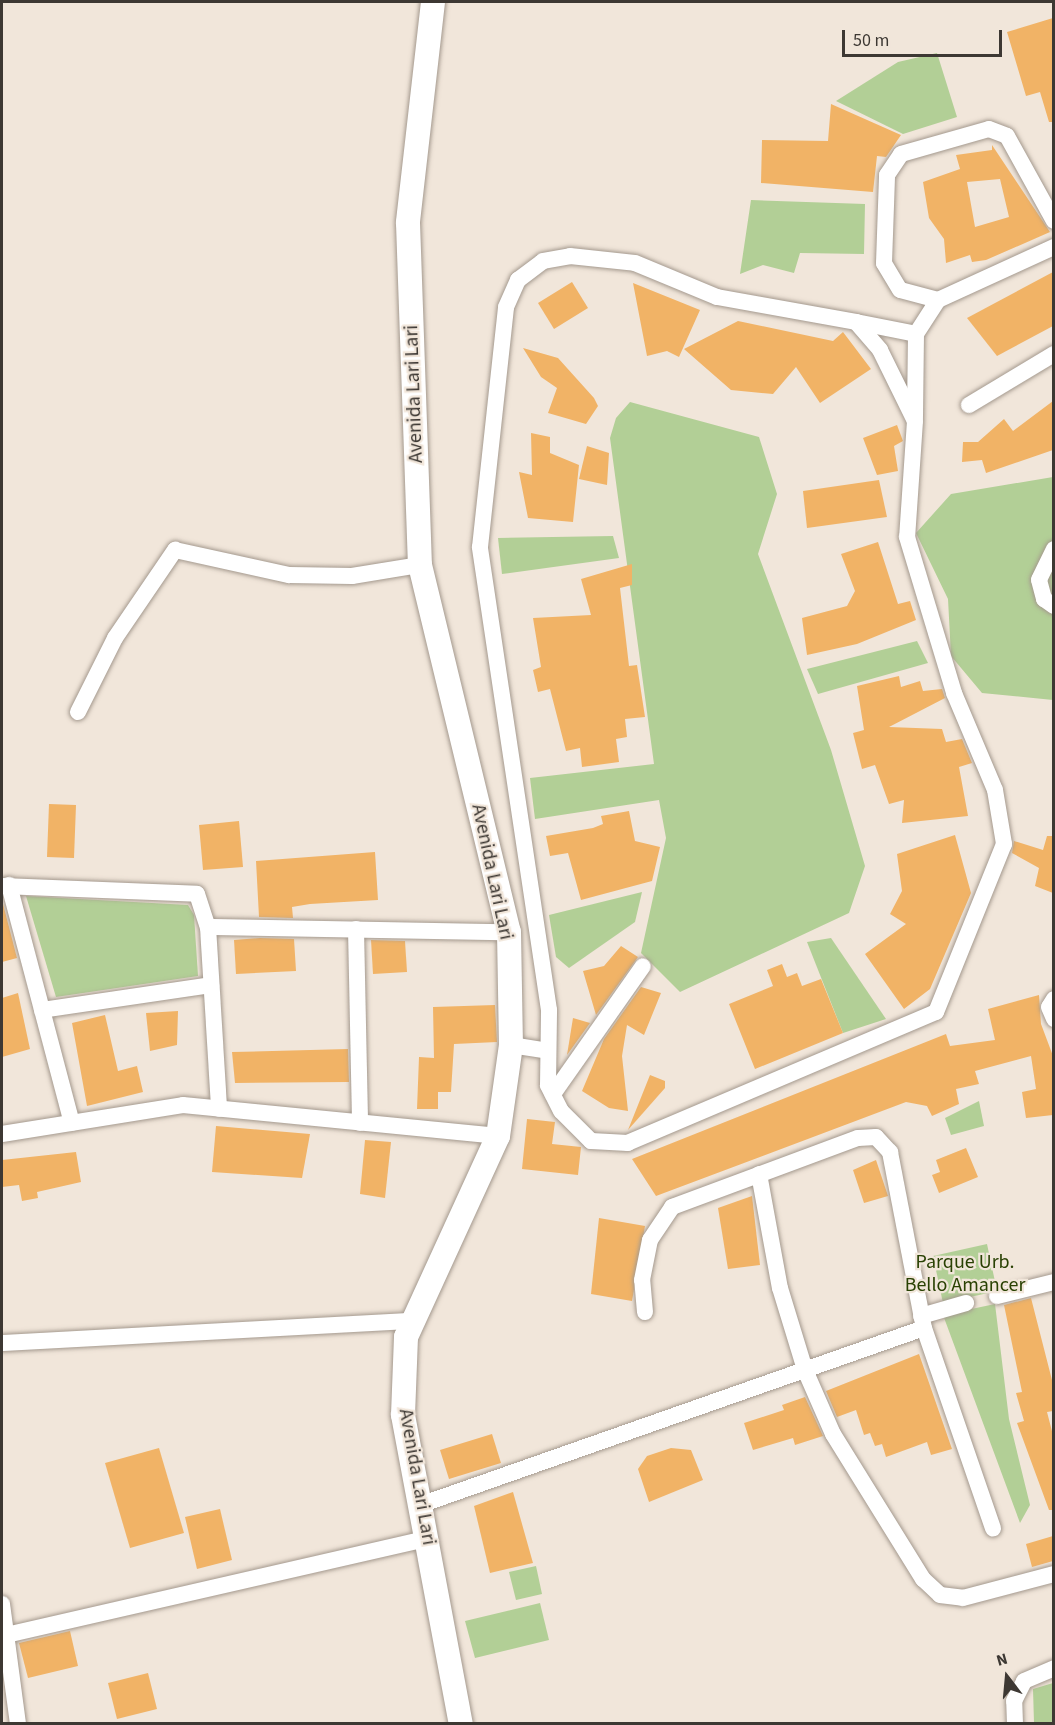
<!DOCTYPE html>
<style>
body{margin:0}
#map{position:relative;width:1055px;height:1725px;overflow:hidden;background:#f1e6da;font-family:"Source Sans 3",sans-serif}
div>[style]{position:absolute}
[style*='--x']{left:calc(var(--x)*1px);top:calc(var(--y)*1px);width:calc(var(--w)*1px);rotate:calc(var(--a)*1deg)}
.green>*{inset:0;background:#b2cf96}
.building>*{inset:0;background:#f1b366}
.roads{filter:drop-shadow(0 0 2px #a4998e) drop-shadow(0 0 2px #a4998e)}
.street>*{height:16px;margin:-8px;padding:0 8px;transform-origin:8px;border-radius:8px;background:#fff}
.secondary>*{height:24px;margin:-12px;padding:0 12px;transform-origin:12px;border-radius:12px;background:#fff}
span{translate:-50% -50%;white-space:nowrap;text-align:center;line-height:1.15;-webkit-text-stroke:4.5px #f1e6da;paint-order:stroke}
.street-label{font-size:20px;color:#3d3833}
.park-label{font-size:20px;color:#294103}
.frame{position:absolute;inset:0;border:3px solid #3d3833;pointer-events:none}
.north{position:absolute;left:977px;top:1647px;width:60px;height:60px;-webkit-text-stroke:4px #f1e6da;paint-order:stroke;rotate:344deg;font-size:16px;font-weight:700;line-height:24px;text-align:center;color:#3d3833}
.north::after{content:'';display:block;margin:auto;width:21px;height:27px;background:#3d3833;clip-path:polygon(50% 0,100% 100%,50% 72%,0 100%)}
.scale{position:absolute;left:842px;top:30px;width:160px;height:27px;box-sizing:border-box;border:3px solid #3d3833;border-top:0;padding-left:8px;font-size:18px;line-height:21px;white-space:nowrap;color:#3d3833;-webkit-text-stroke:4px #f1e6da;paint-order:stroke}
</style>
<div id="map">
<div class="green">
<div style="clip-path:polygon(937px 53px,957px 117px,903px 134px,836px 101px,898px 62px)"></div>
<div style="clip-path:polygon(751px 200px,865px 204px,864px 254px,800px 253px,794px 273px,763px 265px,740px 274px)"></div>
<div style="clip-path:polygon(630px 402px,759px 437px,777px 494px,758px 554px,831px 750px,865px 866px,849px 913px,680px 992px,641px 953px,666px 838px,659px 800px,535px 819px,530px 778px,654px 764px,610px 438px,616px 418px)"></div>
<div style="clip-path:polygon(1053px 477px,1053px 700px,982px 693px,951px 656px,948px 599px,916px 533px,951px 494px)"></div>
<div style="clip-path:polygon(613px 536px,619px 558px,502px 574px,498px 538px)"></div>
<div style="clip-path:polygon(917px 641px,928px 663px,818px 694px,807px 669px)"></div>
<div style="clip-path:polygon(642px 892px,635px 922px,569px 968px,556px 957px,549px 915px)"></div>
<div style="clip-path:polygon(26px 896px,188px 905px,194px 915px,198px 976px,56px 997px)"></div>
<div style="clip-path:polygon(831px 938px,886px 1019px,843px 1033px,807px 942px)"></div>
<div style="clip-path:polygon(979px 1101px,984px 1126px,951px 1135px,945px 1118px)"></div>
<div style="clip-path:polygon(987px 1244px,997px 1291px,943px 1303px,933px 1256px)"></div>
<div style="clip-path:polygon(995px 1304px,1009px 1419px,1030px 1505px,1020px 1523px,943px 1315px)"></div>
<div style="clip-path:polygon(536px 1566px,542px 1594px,516px 1600px,509px 1572px)"></div>
<div style="clip-path:polygon(540px 1603px,549px 1640px,475px 1658px,465px 1621px)"></div>
<div style="clip-path:polygon(1053px 1683px,1053px 1723px,1034px 1723px,1033px 1689px)"></div>
</div>
<div class="building">
<div style="clip-path:polygon(1053px 18px,1053px 122px,1049px 122px,1040px 92px,1026px 96px,1007px 32px)"></div>
<div style="clip-path:polygon(831px 104px,901px 135px,886px 157px,877px 156px,873px 192px,761px 183px,762px 140px,828px 141px)"></div>
<div style="clip-path:polygon(evenodd,992px 145px,1050px 232px,986px 260px,972px 262px,970px 255px,946px 263px,944px 239px,929px 218px,923px 182px,960px 169px,956px 155px,992px 150px,992px 145px,1000px 179px,1009px 217px,975px 227px,967px 182px,1000px 179px)"></div>
<div style="clip-path:polygon(1053px 272px,1053px 326px,997px 356px,967px 318px)"></div>
<div style="clip-path:polygon(572px 282px,588px 308px,554px 329px,538px 303px)"></div>
<div style="clip-path:polygon(633px 283px,700px 310px,679px 357px,667px 351px,647px 356px)"></div>
<div style="clip-path:polygon(738px 321px,833px 341px,843px 332px,871px 369px,820px 403px,796px 367px,773px 394px,731px 390px,684px 349px)"></div>
<div style="clip-path:polygon(523px 348px,558px 358px,594px 398px,598px 406px,586px 424px,548px 413px,557px 388px,541px 377px)"></div>
<div style="clip-path:polygon(1053px 401px,1053px 450px,986px 473px,982px 460px,962px 462px,963px 442px,978px 442px,1004px 419px,1013px 431px)"></div>
<div style="clip-path:polygon(897px 425px,903px 441px,894px 446px,898px 471px,877px 475px,863px 438px)"></div>
<div style="clip-path:polygon(531px 433px,550px 437px,550px 453px,579px 465px,573px 522px,528px 518px,519px 472px,532px 475px)"></div>
<div style="clip-path:polygon(587px 446px,609px 453px,607px 485px,579px 479px)"></div>
<div style="clip-path:polygon(879px 480px,887px 517px,807px 528px,803px 491px)"></div>
<div style="clip-path:polygon(878px 542px,898px 604px,910px 601px,916px 620px,857px 644px,807px 655px,802px 618px,847px 606px,855px 591px,841px 554px)"></div>
<div style="clip-path:polygon(632px 564px,632px 585px,620px 588px,629px 666px,637px 665px,645px 717px,625px 719px,627px 737px,616px 739px,619px 762px,582px 767px,580px 748px,566px 751px,550px 689px,538px 692px,533px 670px,541px 667px,533px 618px,591px 615px,581px 579px)"></div>
<div style="clip-path:polygon(899px 676px,901px 687px,920px 681px,923px 691px,942px 689px,945px 698px,889px 727px,942px 729px,946px 742px,962px 739px,972px 763px,959px 767px,968px 816px,902px 823px,904px 800px,889px 804px,875px 765px,862px 769px,853px 733px,864px 730px,857px 686px)"></div>
<div style="clip-path:polygon(49px 804px,76px 805px,74px 858px,47px 857px)"></div>
<div style="clip-path:polygon(629px 811px,635px 841px,660px 847px,652px 881px,581px 900px,568px 853px,550px 856px,546px 836px,593px 828px,603px 824px,601px 816px)"></div>
<div style="clip-path:polygon(239px 821px,243px 867px,203px 870px,199px 825px)"></div>
<div style="clip-path:polygon(955px 835px,971px 893px,930px 989px,904px 1009px,865px 954px,906px 924px,890px 914px,902px 891px,897px 854px)"></div>
<div style="clip-path:polygon(1047px 836px,1053px 836px,1053px 893px,1035px 886px,1039px 868px,1012px 853px,1014px 841px,1043px 850px)"></div>
<div style="clip-path:polygon(375px 852px,378px 900px,310px 904px,292px 907px,293px 918px,259px 917px,256px 861px)"></div>
<div style="clip-path:polygon(2px 900px,17px 958px,2px 962px)"></div>
<div style="clip-path:polygon(260px 938px,294px 939px,296px 971px,236px 974px,234px 940px)"></div>
<div style="clip-path:polygon(371px 940px,405px 941px,407px 972px,373px 974px)"></div>
<div style="clip-path:polygon(621px 946px,638px 957px,596px 1015px,583px 971px,604px 966px)"></div>
<div style="clip-path:polygon(782px 964px,787px 977px,797px 973px,802px 986px,821px 979px,843px 1033px,755px 1069px,729px 1004px,773px 986px,767px 970px)"></div>
<div style="clip-path:polygon(641px 987px,661px 993px,644px 1035px,627px 1025px,622px 1056px,628px 1111px,609px 1108px,582px 1091px,604px 1039px)"></div>
<div style="clip-path:polygon(18px 993px,30px 1049px,2px 1057px,2px 998px)"></div>
<div style="clip-path:polygon(1039px 995px,1041px 1024px,1053px 1056px,1053px 1115px,1026px 1118px,1022px 1092px,1036px 1089px,1031px 1056px,975px 1071px,979px 1084px,956px 1089px,959px 1104px,932px 1116px,927px 1106px,906px 1102px,656px 1196px,632px 1159px,946px 1034px,950px 1046px,995px 1040px,988px 1009px)"></div>
<div style="clip-path:polygon(495px 1005px,497px 1042px,454px 1044px,451px 1092px,438px 1092px,438px 1109px,417px 1109px,419px 1057px,434px 1058px,433px 1007px)"></div>
<div style="clip-path:polygon(178px 1011px,177px 1045px,150px 1051px,146px 1013px)"></div>
<div style="clip-path:polygon(105px 1015px,118px 1071px,137px 1066px,143px 1092px,87px 1106px,72px 1023px)"></div>
<div style="clip-path:polygon(573px 1018px,590px 1023px,567px 1055px)"></div>
<div style="clip-path:polygon(348px 1049px,349px 1082px,235px 1083px,232px 1052px)"></div>
<div style="clip-path:polygon(650px 1075px,665px 1081px,665px 1088px,628px 1130px)"></div>
<div style="clip-path:polygon(527px 1119px,555px 1122px,552px 1144px,581px 1147px,578px 1175px,522px 1169px)"></div>
<div style="clip-path:polygon(216px 1126px,310px 1134px,302px 1178px,212px 1172px)"></div>
<div style="clip-path:polygon(365px 1140px,391px 1142px,385px 1198px,360px 1194px)"></div>
<div style="clip-path:polygon(966px 1148px,978px 1177px,939px 1193px,932px 1175px,940px 1172px,936px 1160px)"></div>
<div style="clip-path:polygon(76px 1152px,81px 1182px,37px 1192px,38px 1198px,22px 1201px,19px 1185px,2px 1187px,2px 1160px)"></div>
<div style="clip-path:polygon(876px 1160px,888px 1196px,864px 1203px,853px 1170px)"></div>
<div style="clip-path:polygon(752px 1196px,760px 1265px,728px 1269px,718px 1208px)"></div>
<div style="clip-path:polygon(599px 1218px,645px 1226px,632px 1301px,591px 1294px)"></div>
<div style="clip-path:polygon(1031px 1298px,1053px 1384px,1053px 1411px,1047px 1412px,1053px 1435px,1053px 1510px,1049px 1510px,1017px 1423px,1024px 1421px,1016px 1393px,1022px 1392px,1004px 1305px)"></div>
<div style="clip-path:polygon(919px 1354px,952px 1449px,931px 1455px,927px 1442px,886px 1457px,882px 1444px,875px 1446px,870px 1433px,864px 1435px,856px 1410px,837px 1417px,826px 1391px)"></div>
<div style="clip-path:polygon(805px 1397px,823px 1436px,795px 1445px,793px 1438px,753px 1450px,744px 1423px,784px 1410px,782px 1405px)"></div>
<div style="clip-path:polygon(492px 1434px,501px 1463px,449px 1479px,440px 1450px)"></div>
<div style="clip-path:polygon(159px 1448px,184px 1533px,130px 1548px,105px 1463px)"></div>
<div style="clip-path:polygon(671px 1448px,691px 1450px,703px 1480px,649px 1502px,638px 1469px,647px 1456px)"></div>
<div style="clip-path:polygon(513px 1492px,533px 1563px,490px 1573px,474px 1506px)"></div>
<div style="clip-path:polygon(220px 1509px,232px 1560px,197px 1569px,185px 1517px)"></div>
<div style="clip-path:polygon(1053px 1536px,1053px 1561px,1032px 1567px,1026px 1544px)"></div>
<div style="clip-path:polygon(70px 1631px,78px 1666px,28px 1678px,19px 1643px)"></div>
<div style="clip-path:polygon(148px 1673px,157px 1709px,117px 1719px,108px 1683px)"></div>
</div>
<div class="roads">
<div class="street">
<div style="--x:570;--y:256;--w:65;--a:6.1"></div>
<div style="--x:635;--y:263;--w:89;--a:22.5"></div>
<div style="--x:717;--y:297;--w:141;--a:10.2"></div>
<div style="--x:856;--y:322;--w:37;--a:49"></div>
<div style="--x:880;--y:350;--w:79;--a:63.8"></div>
<div style="--x:915;--y:421;--w:116;--a:93.9"></div>
<div style="--x:907;--y:537;--w:163;--a:73.2"></div>
<div style="--x:954;--y:693;--w:105;--a:67.1"></div>
<div style="--x:995;--y:790;--w:55;--a:80.5"></div>
<div style="--x:1004;--y:844;--w:181;--a:112"></div>
<div style="--x:936;--y:1012;--w:335;--a:157"></div>
<div style="--x:628;--y:1143;--w:37;--a:-177"></div>
<div style="--x:591;--y:1141;--w:42;--a:-135"></div>
<div style="--x:561;--y:1111;--w:29;--a:-117"></div>
<div style="--x:548;--y:1085;--w:75;--a:-89.2"></div>
<div style="--x:549;--y:1010;--w:468;--a:-98.5"></div>
<div style="--x:480;--y:547;--w:241;--a:-83.8"></div>
<div style="--x:506;--y:307;--w:30;--a:-66"></div>
<div style="--x:518;--y:280;--w:31;--a:-37"></div>
<div style="--x:543;--y:261;--w:27;--a:-10"></div>
<div style="--x:938;--y:300;--w:39;--a:-165"></div>
<div style="--x:900;--y:290;--w:31;--a:-121"></div>
<div style="--x:884;--y:263;--w:88;--a:-88"></div>
<div style="--x:887;--y:175;--w:25;--a:-56"></div>
<div style="--x:901;--y:154;--w:91;--a:-15.9"></div>
<div style="--x:989;--y:129;--w:19;--a:21"></div>
<div style="--x:1007;--y:136;--w:97;--a:61.1"></div>
<div style="--x:856;--y:322;--w:61;--a:11.3"></div>
<div style="--x:916;--y:334;--w:84;--a:90.7"></div>
<div style="--x:916;--y:334;--w:40;--a:-57.1"></div>
<div style="--x:938;--y:300;--w:128;--a:-24.6"></div>
<div style="--x:969;--y:405;--w:99;--a:-31"></div>
<div style="--x:1054;--y:549;--w:34;--a:116"></div>
<div style="--x:1039;--y:580;--w:20;--a:75"></div>
<div style="--x:1044;--y:599;--w:12;--a:35"></div>
<div style="--x:78;--y:712;--w:83;--a:-63.4"></div>
<div style="--x:115;--y:638;--w:107;--a:-55.7"></div>
<div style="--x:175;--y:550;--w:117;--a:12.4"></div>
<div style="--x:289;--y:575;--w:63;--a:0.9"></div>
<div style="--x:352;--y:576;--w:69;--a:-9.2"></div>
<div style="--x:9;--y:885;--w:246;--a:75.2"></div>
<div style="--x:2;--y:886;--w:195;--a:2.3"></div>
<div style="--x:197;--y:894;--w:35;--a:72"></div>
<div style="--x:208;--y:927;--w:182;--a:86.5"></div>
<div style="--x:208;--y:927;--w:301;--a:1"></div>
<div style="--x:356;--y:929;--w:194;--a:88.8"></div>
<div style="--x:1054;--y:999;--w:9;--a:122"></div>
<div style="--x:1049;--y:1007;--w:13;--a:67"></div>
<div style="--x:42;--y:1010;--w:171;--a:-8.4"></div>
<div style="--x:511;--y:1045;--w:36;--a:9"></div>
<div style="--x:553;--y:1094;--w:156;--a:-54.9"></div>
<div style="--x:2;--y:1134;--w:183;--a:-9.1"></div>
<div style="--x:183;--y:1105;--w:317;--a:5.6"></div>
<div style="--x:759;--y:1174;--w:116;--a:79.6"></div>
<div style="--x:780;--y:1288;--w:86;--a:73"></div>
<div style="--x:805;--y:1370;--w:70;--a:66.4"></div>
<div style="--x:833;--y:1434;--w:171;--a:58.2"></div>
<div style="--x:923;--y:1579;--w:23;--a:43"></div>
<div style="--x:940;--y:1595;--w:23;--a:7"></div>
<div style="--x:963;--y:1598;--w:94;--a:-14.8"></div>
<div style="--x:997;--y:1296;--w:59;--a:-13.8"></div>
<div style="--x:645;--y:1312;--w:32;--a:-95"></div>
<div style="--x:642;--y:1280;--w:41;--a:-78.7"></div>
<div style="--x:650;--y:1240;--w:40;--a:-56"></div>
<div style="--x:672;--y:1207;--w:198;--a:-20.4"></div>
<div style="--x:858;--y:1138;--w:18;--a:-3"></div>
<div style="--x:876;--y:1137;--w:21;--a:47"></div>
<div style="--x:890;--y:1152;--w:179;--a:79.1"></div>
<div style="--x:924;--y:1328;--w:212;--a:71"></div>
<div style="--x:921;--y:1316;--w:47;--a:-16.1"></div>
<div style="--x:2;--y:1343;--w:413;--a:-3.1"></div>
<div style="--x:420;--y:1505;--w:534;--a:-19.35"></div>
<div style="--x:2;--y:1604;--w:121;--a:82.4"></div>
<div style="--x:2;--y:1636;--w:436;--a:-12.9"></div>
<div style="--x:1015;--y:1724;--w:23;--a:-92"></div>
<div style="--x:1014;--y:1701;--w:22;--a:-63"></div>
<div style="--x:1024;--y:1681;--w:33;--a:-23"></div>
</div>
<div class="secondary">
<div style="--x:433;--y:2;--w:222;--a:96.5"></div>
<div style="--x:408;--y:223;--w:342;--a:88"></div>
<div style="--x:420;--y:565;--w:378;--a:76.4"></div>
<div style="--x:509;--y:932;--w:113;--a:89"></div>
<div style="--x:511;--y:1045;--w:92;--a:98.1"></div>
<div style="--x:498;--y:1136;--w:221;--a:114.6"></div>
<div style="--x:406;--y:1337;--w:78;--a:92.2"></div>
<div style="--x:403;--y:1415;--w:314;--a:79.4"></div>
</div>
</div>
<div class="street-label">
<span style="left:414px;top:394px;rotate:-92deg">Avenida Lari Lari</span>
<span style="left:492px;top:872px;rotate:78deg">Avenida Lari Lari</span>
<span style="left:417px;top:1477px;rotate:80deg">Avenida Lari Lari</span>
</div>
<div class="park-label">
<span style="left:965px;top:1274px">Parque Urb.<br>Bello Amancer</span>
</div>
<div class="frame"></div>
<div class="north">N</div>
<div class="scale">50 m</div>
</div>
